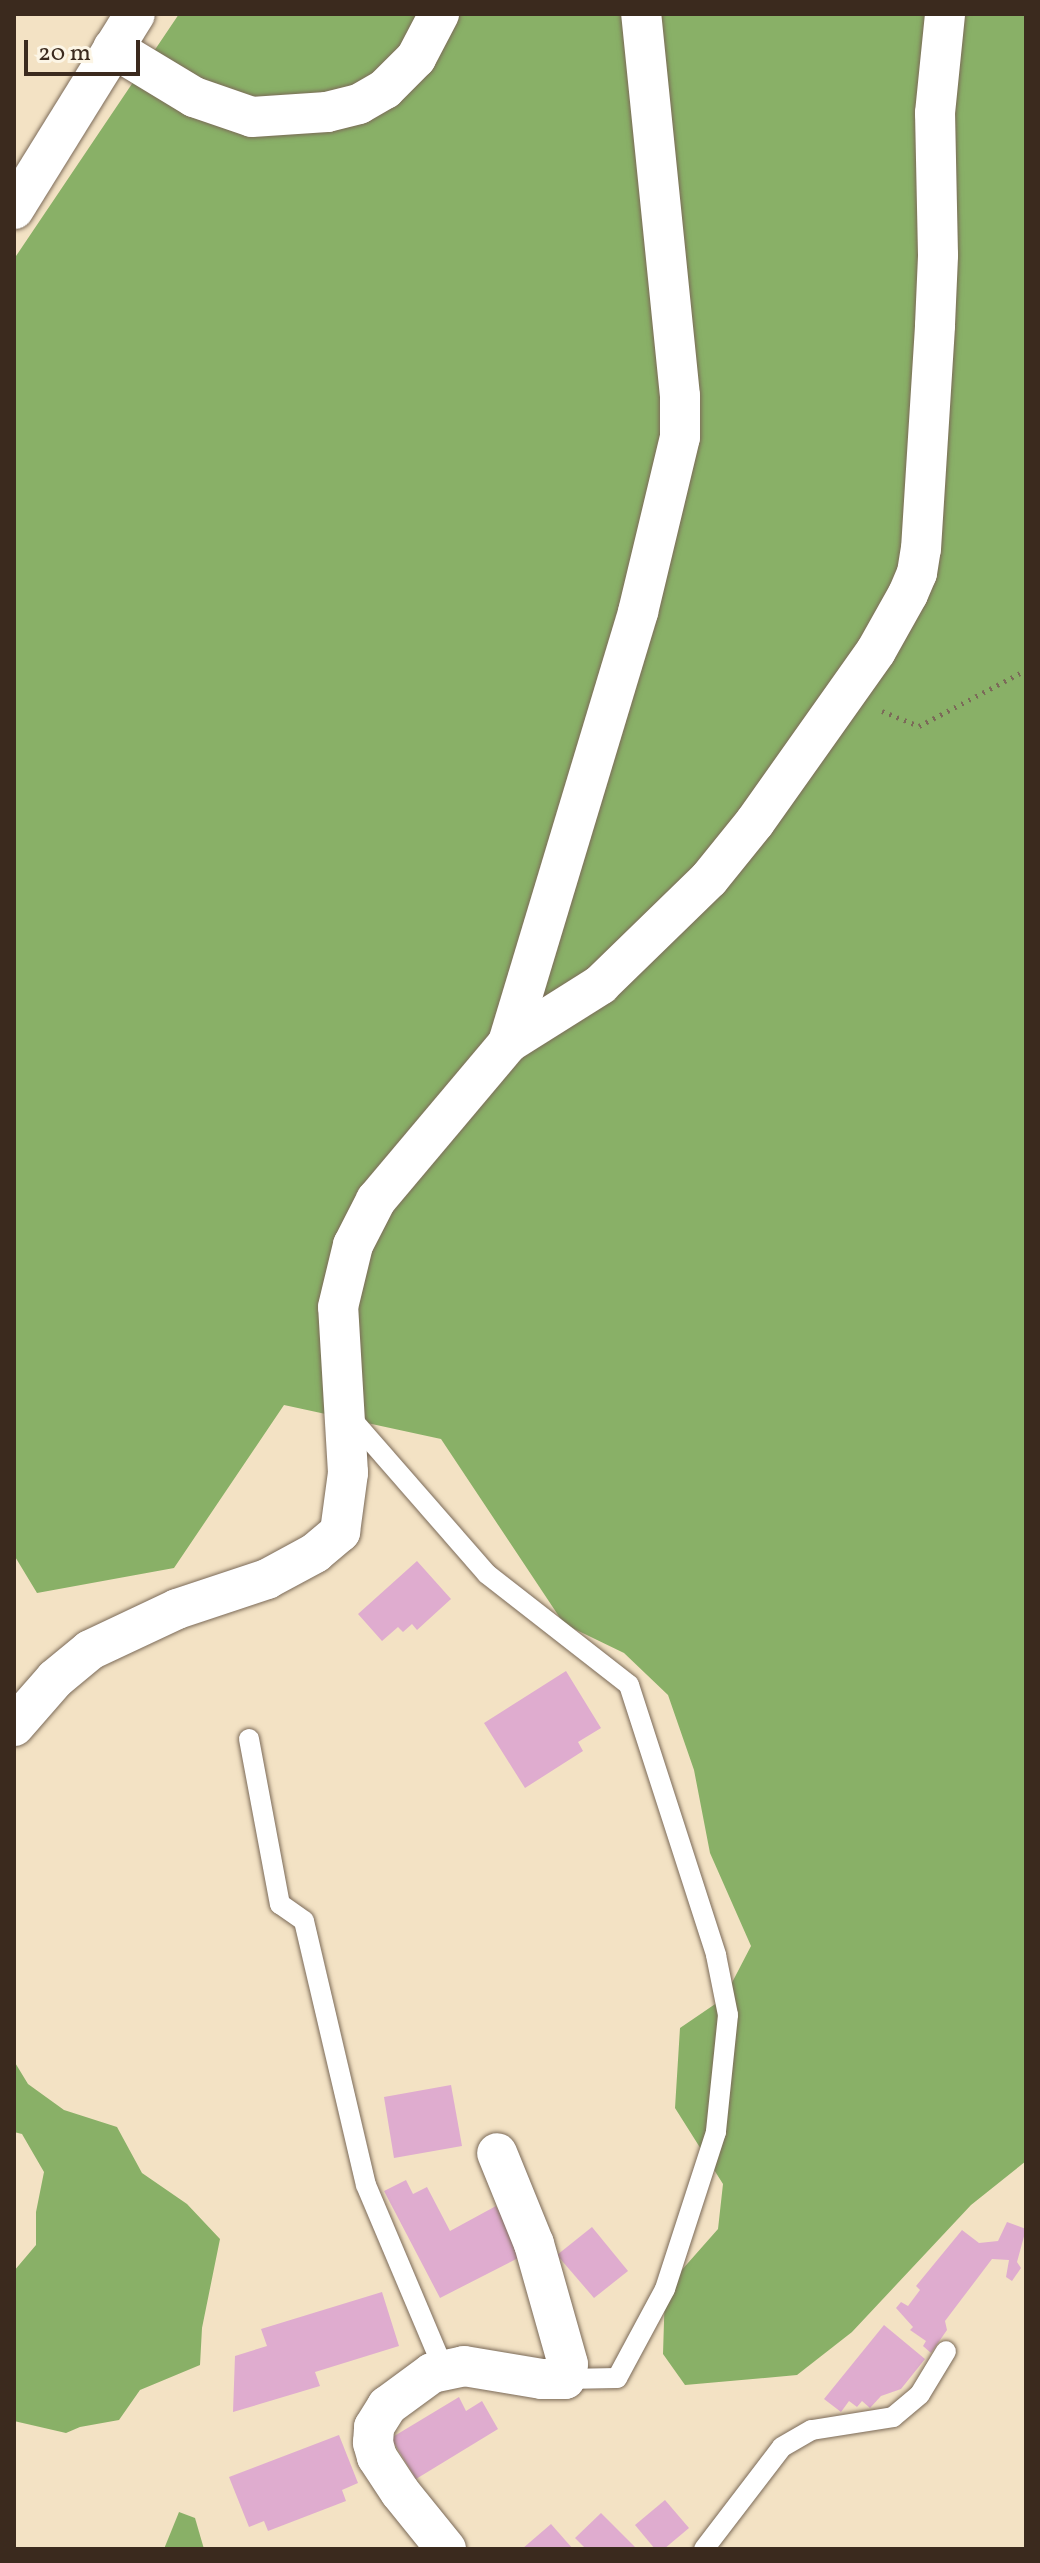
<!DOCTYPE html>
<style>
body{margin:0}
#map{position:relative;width:1040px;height:2563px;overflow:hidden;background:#f3e2c4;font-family:Vollkorn,serif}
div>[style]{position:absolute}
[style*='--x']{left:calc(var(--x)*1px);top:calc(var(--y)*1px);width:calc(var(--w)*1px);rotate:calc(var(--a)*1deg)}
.forest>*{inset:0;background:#89b067}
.building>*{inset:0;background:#dfaccf}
.path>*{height:5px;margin-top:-2.5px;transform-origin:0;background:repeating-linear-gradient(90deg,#7b6a58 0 2px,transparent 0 8px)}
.roads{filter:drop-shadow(0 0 2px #7b6a58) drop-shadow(0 0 2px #7b6a58)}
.service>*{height:20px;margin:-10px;padding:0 10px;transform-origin:10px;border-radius:10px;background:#fff}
.minor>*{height:40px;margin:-20px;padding:0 20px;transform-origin:20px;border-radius:20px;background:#fff}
span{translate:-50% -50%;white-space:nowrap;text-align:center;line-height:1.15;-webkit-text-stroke:7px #fcf5e5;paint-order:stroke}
.frame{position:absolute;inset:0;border:16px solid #3b2a1e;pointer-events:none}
.scale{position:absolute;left:24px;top:40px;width:116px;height:36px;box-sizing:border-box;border:4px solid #3b2a1e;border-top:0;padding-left:10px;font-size:24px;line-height:28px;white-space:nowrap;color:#3b2a1e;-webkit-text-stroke:6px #fcf5e5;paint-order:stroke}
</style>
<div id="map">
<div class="forest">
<div style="clip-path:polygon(179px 14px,1026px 14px,1026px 2161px,971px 2205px,852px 2332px,797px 2375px,685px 2385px,663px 2354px,665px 2289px,718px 2229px,723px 2184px,675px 2108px,680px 2028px,724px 1998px,751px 1946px,710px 1853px,694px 1770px,668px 1695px,624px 1653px,564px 1624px,441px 1439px,284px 1405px,174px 1568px,37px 1593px,14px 1555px,14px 259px)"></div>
<div style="clip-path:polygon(14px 2061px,28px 2084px,64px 2110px,117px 2127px,142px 2173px,187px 2204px,220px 2239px,202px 2328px,200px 2365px,140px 2390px,119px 2420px,80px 2427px,66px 2433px,14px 2421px,14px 2271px,36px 2245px,36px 2212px,44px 2172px,22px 2134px,14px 2132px)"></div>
<div style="clip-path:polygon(179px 2512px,195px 2518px,204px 2549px,164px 2549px)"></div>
</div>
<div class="building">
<div style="clip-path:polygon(417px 1561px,451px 1599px,417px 1630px,412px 1624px,403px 1632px,398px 1627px,382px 1641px,358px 1614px)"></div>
<div style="clip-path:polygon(566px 1671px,601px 1728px,578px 1742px,583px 1751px,525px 1788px,484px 1723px)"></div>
<div style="clip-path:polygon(451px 2085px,462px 2146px,394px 2158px,384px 2097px)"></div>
<div style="clip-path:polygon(406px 2180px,413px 2194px,427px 2187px,450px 2231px,496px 2206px,522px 2256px,440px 2298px,384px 2191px)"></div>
<div style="clip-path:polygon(1007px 2222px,1026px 2229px,1017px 2262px,1021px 2268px,1012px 2281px,1006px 2277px,1009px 2260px,992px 2259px,945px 2321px,947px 2330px,931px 2353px,923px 2346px,926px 2341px,910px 2330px,913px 2327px,896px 2308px,901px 2302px,908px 2306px,920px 2290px,916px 2286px,962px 2230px,979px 2243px,998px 2241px)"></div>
<div style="clip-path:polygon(592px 2227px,628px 2271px,594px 2298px,557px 2255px)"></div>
<div style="clip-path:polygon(382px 2292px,399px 2346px,315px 2372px,320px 2386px,233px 2412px,235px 2356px,267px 2346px,261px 2329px)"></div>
<div style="clip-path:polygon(884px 2325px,925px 2359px,901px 2389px,881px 2396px,870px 2408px,862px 2401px,857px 2407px,849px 2401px,841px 2412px,824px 2399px)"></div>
<div style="clip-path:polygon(459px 2397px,466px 2411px,482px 2401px,498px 2429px,416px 2479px,391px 2438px)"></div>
<div style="clip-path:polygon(339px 2435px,358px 2483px,342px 2490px,346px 2501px,268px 2531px,264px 2521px,249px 2527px,229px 2477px)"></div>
<div style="clip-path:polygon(665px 2500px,689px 2528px,664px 2549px,655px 2549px,635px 2525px)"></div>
<div style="clip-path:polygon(601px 2513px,637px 2549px,586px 2549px,575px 2538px)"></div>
<div style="clip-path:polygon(551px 2524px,573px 2549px,522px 2549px)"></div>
</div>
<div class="path">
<div style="--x:882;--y:711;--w:40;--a:22"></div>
<div style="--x:919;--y:726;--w:121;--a:-27.6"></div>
</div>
<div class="roads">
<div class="service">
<div style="--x:350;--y:1417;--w:208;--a:48.9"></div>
<div style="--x:487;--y:1574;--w:180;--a:38"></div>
<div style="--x:629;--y:1685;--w:284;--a:72.1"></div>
<div style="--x:716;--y:1955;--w:61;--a:78.7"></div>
<div style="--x:728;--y:2015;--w:118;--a:95.9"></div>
<div style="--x:716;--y:2132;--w:165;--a:108"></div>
<div style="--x:665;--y:2289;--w:101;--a:118.3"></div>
<div style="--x:617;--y:2378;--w:52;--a:178.9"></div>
<div style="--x:249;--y:1739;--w:168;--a:79.4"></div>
<div style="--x:280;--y:1904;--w:29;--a:35"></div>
<div style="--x:304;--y:1921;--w:271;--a:76.8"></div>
<div style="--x:366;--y:2185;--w:201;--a:67.1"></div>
<div style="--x:704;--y:2549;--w:128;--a:-52.6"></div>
<div style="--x:782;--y:2447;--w:34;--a:-30"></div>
<div style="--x:812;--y:2430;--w:82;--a:-9.1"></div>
<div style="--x:893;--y:2417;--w:35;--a:-40"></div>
<div style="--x:920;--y:2394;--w:50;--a:-58.8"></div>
</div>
<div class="minor">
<div style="--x:113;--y:48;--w:95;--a:31.2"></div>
<div style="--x:194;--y:97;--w:61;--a:19"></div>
<div style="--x:252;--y:117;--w:75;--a:-3.8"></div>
<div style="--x:327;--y:112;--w:33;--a:-14"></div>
<div style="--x:359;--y:104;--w:30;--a:-30"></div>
<div style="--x:385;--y:89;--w:44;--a:-45"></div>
<div style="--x:416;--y:58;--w:50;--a:-62.4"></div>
<div style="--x:14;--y:209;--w:229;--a:-58.2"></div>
<div style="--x:508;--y:1043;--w:450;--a:-73.2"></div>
<div style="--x:638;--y:612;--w:180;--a:-76.5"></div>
<div style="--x:680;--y:437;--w:41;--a:-90"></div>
<div style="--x:680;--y:396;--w:384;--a:-95.8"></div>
<div style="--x:14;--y:1726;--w:62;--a:-48.9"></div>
<div style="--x:55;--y:1679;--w:45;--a:-39.6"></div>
<div style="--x:90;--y:1650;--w:96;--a:-25.2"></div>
<div style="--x:177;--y:1609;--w:95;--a:-18.4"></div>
<div style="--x:267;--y:1579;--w:55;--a:-28.4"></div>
<div style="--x:315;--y:1553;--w:33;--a:-40"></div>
<div style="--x:340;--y:1532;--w:60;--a:-82.3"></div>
<div style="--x:348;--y:1473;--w:166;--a:-93.4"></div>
<div style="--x:338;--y:1307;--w:64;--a:-76.4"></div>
<div style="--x:353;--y:1245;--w:51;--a:-62.9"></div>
<div style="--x:376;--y:1200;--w:205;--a:-49.9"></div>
<div style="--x:508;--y:1043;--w:109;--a:-32.2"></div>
<div style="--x:600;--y:985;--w:152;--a:-44.2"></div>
<div style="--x:709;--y:879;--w:73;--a:-51.1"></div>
<div style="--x:755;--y:822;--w:209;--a:-54.7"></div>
<div style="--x:876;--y:651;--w:65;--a:-60.7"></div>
<div style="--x:908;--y:594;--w:23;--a:-67"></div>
<div style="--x:917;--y:573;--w:24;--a:-81"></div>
<div style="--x:921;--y:549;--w:224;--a:-86.4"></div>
<div style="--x:935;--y:325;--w:70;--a:-87.5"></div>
<div style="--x:938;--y:255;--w:142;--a:-91.2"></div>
<div style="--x:935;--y:113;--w:100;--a:-84.2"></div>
<div style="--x:446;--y:2549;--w:73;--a:-128.9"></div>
<div style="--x:400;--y:2492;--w:42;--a:-123.3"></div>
<div style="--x:377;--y:2457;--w:15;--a:-106"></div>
<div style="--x:373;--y:2443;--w:16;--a:-86"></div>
<div style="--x:374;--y:2427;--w:25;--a:-58"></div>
<div style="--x:387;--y:2406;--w:56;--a:-36.3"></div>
<div style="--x:432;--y:2373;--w:33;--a:-12"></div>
<div style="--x:464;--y:2366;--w:79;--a:9.5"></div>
<div style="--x:542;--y:2379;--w:23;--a:0"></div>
<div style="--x:565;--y:2379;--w:15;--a:-79"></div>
<div style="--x:568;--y:2364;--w:125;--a:-105.8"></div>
<div style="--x:534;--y:2244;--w:98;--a:-112.1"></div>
</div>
</div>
<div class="frame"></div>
<div class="scale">20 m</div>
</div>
